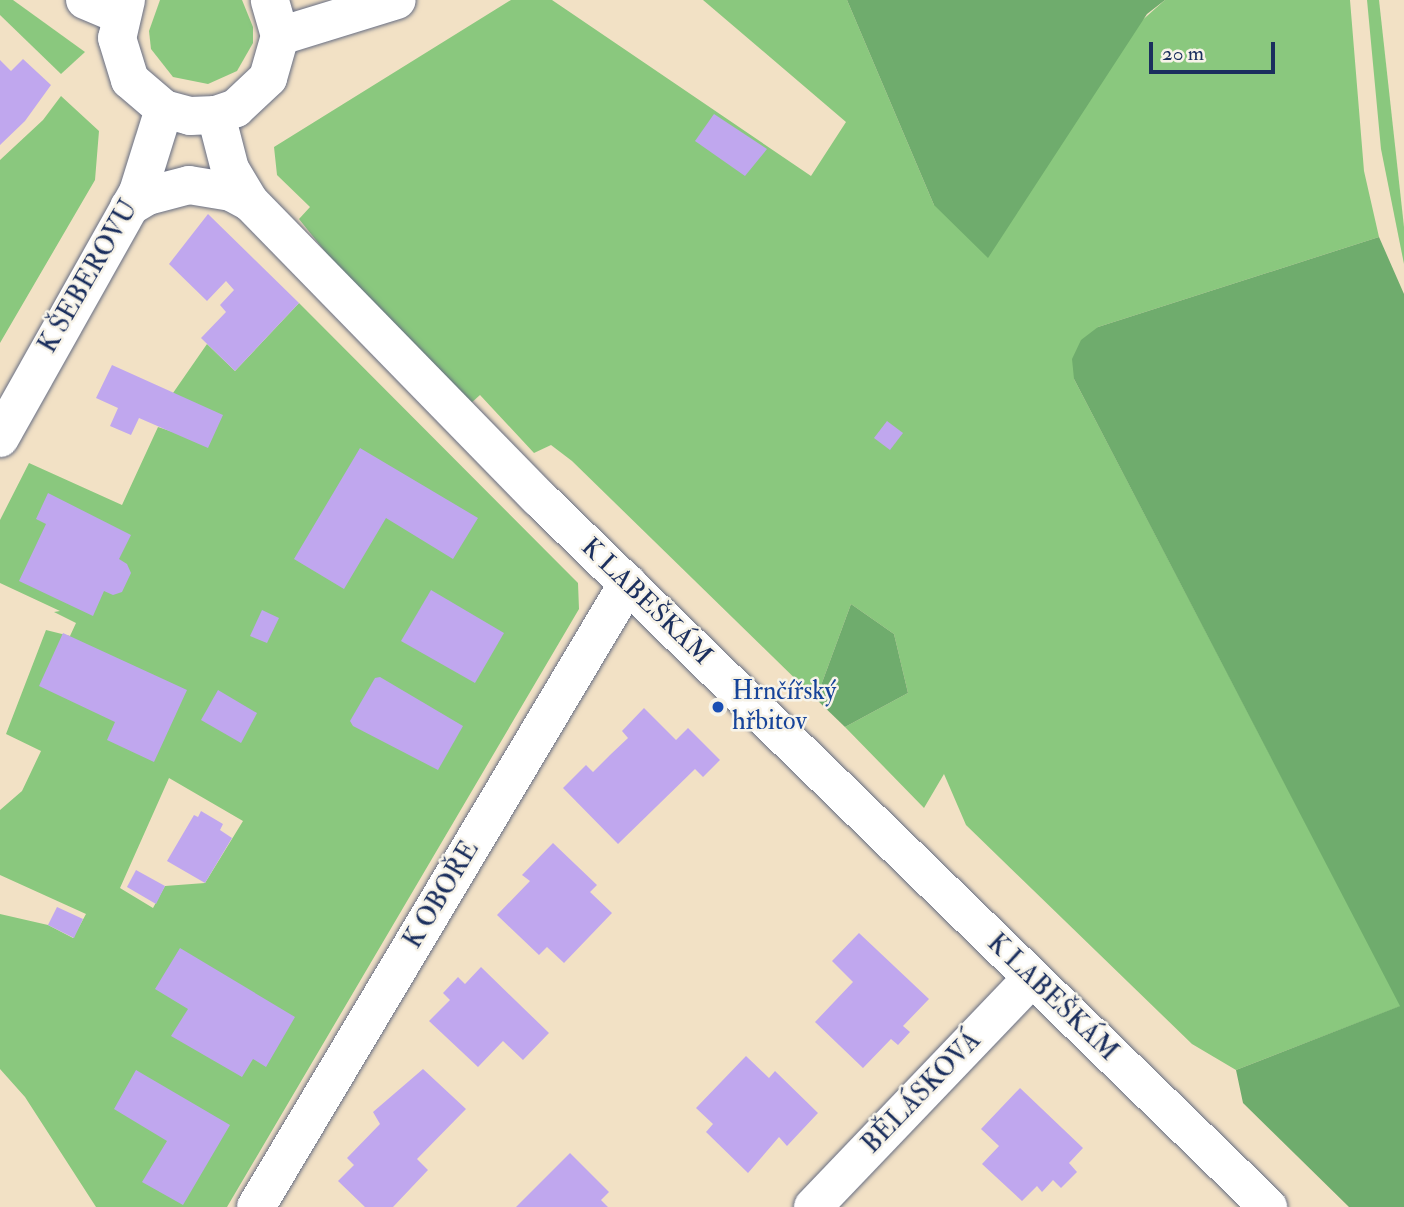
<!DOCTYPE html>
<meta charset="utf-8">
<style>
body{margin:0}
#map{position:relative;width:1404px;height:1207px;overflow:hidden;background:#f2e1c5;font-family:"IM FELL Double Pica",serif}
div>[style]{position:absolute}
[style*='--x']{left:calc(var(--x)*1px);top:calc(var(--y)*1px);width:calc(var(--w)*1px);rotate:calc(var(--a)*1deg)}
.green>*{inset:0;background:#8ac87e}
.forest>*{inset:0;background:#6fac6d}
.building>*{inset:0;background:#c0a7ee}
.roads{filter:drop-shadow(0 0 2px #666d82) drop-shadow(0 0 2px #666d82)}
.minor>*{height:38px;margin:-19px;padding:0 19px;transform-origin:19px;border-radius:19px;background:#fff}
.tertiary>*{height:38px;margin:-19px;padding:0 19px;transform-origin:19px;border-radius:19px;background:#fff}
.dots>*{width:19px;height:19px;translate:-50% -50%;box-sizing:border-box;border:4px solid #f7f3e8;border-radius:50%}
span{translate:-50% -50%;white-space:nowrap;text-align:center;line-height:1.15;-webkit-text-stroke:5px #f7f3e8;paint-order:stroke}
.street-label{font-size:26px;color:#1b2f5e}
.transit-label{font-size:26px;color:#164399}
.left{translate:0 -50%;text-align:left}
.scale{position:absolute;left:1149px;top:42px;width:126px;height:32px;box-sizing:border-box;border:4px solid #1b2f5e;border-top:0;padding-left:9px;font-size:21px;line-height:24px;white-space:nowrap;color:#1b2f5e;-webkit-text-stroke:5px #f7f3e8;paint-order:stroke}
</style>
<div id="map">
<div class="green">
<div style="clip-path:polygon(0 0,13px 0,85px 52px,61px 74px,0 15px)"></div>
<div style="clip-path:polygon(160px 0,242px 0,253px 27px,253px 43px,237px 71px,208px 84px,173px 77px,151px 49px,149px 31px)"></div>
<div style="clip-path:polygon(511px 0,552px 0,811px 176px,846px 122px,703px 0,847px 0,934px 205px,1165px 0,1350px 0,1364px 171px,1379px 237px,1098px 327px,1074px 379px,1401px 1006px,1236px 1070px,1192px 1044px,966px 825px,944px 774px,924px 808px,845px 727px,908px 693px,894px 634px,851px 604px,816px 699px,572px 461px,551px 445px,534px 453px,480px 395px,470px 404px,339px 269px,299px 219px,310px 207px,277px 175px,274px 147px)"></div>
<div style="clip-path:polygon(1367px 0,1379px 0,1404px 227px,1404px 264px,1381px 149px)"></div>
<div style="clip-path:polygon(61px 96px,99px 131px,95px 180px,0 343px,0 160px,43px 120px)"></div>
<div style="clip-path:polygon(evenodd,299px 303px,578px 583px,579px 609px,227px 1207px,96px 1207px,25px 1097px,0 1069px,0 914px,48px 925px,73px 938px,86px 914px,0 875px,0 810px,22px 791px,41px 751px,6px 734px,46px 630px,70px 636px,76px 623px,54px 612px,60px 611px,0 583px,0 520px,29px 463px,122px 505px,158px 427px,173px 432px,173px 393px,207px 344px,235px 371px,299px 303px,169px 778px,243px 821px,205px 883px,165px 886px,153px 908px,120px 888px,169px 778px)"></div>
</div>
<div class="forest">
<div style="clip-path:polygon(847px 0,1165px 0,1147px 14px,988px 258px,934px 205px)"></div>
<div style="clip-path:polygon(1379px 237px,1404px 294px,1404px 1207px,1349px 1207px,1243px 1103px,1236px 1070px,1400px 1006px,1074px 379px,1072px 359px,1081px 340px,1098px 327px)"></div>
<div style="clip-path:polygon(851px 604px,894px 634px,908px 693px,845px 727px,816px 699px)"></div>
</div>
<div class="building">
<div style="clip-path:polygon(23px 59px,51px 85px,25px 121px,0 145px,0 60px,11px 71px)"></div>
<div style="clip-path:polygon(714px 114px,767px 149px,745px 176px,695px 141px)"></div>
<div style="clip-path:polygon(208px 214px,299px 303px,235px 371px,201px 338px,226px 312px,220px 305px,234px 290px,226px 281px,207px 301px,169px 264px)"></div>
<div style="clip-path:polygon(112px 365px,223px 415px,208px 448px,139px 418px,131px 435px,110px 426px,118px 408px,96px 398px)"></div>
<div style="clip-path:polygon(887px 421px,903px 433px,890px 450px,874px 438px)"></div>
<div style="clip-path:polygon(360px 448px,478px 518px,453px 559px,386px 518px,344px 589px,294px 559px)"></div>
<div style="clip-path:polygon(48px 493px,131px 535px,119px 559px,127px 564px,131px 573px,122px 592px,113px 595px,104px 591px,93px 616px,19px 581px,46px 524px,36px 519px)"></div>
<div style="clip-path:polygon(431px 590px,504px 633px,475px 683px,401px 641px)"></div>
<div style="clip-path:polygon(262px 610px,279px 618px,267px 643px,250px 636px)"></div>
<div style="clip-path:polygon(63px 633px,187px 690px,154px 762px,107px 740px,115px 722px,39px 686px)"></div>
<div style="clip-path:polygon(380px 677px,463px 726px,438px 770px,353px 726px,350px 721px,375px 678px)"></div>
<div style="clip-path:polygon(218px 690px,257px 713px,241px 743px,201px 720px)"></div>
<div style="clip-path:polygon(644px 708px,676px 740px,688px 728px,720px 760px,703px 777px,695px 769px,618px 844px,563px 788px,586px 765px,593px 772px,610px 755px,628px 738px,622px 731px)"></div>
<div style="clip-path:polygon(201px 811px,223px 824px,220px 830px,232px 838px,205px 883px,167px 861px,194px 815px,198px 817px)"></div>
<div style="clip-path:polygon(553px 843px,597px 885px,590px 892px,612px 913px,564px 963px,547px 947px,539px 955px,497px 915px,530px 881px,522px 875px)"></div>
<div style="clip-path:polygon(136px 870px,165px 886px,156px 904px,127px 887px)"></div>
<div style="clip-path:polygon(57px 907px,83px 919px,74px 938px,48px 925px)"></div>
<div style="clip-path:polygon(859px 933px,929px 999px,903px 1026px,910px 1032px,898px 1045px,891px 1039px,863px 1068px,815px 1022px,853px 982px,832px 961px)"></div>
<div style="clip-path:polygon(180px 948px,295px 1017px,266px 1067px,253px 1059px,242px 1077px,171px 1036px,188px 1009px,155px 989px)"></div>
<div style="clip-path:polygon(481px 967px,549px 1033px,523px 1060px,503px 1041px,478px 1067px,429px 1021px,450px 1000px,443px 993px,458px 977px,465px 984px)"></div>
<div style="clip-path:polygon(746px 1056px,769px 1078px,775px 1071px,818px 1113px,787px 1146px,779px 1137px,748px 1173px,706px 1132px,713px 1124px,696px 1108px)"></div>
<div style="clip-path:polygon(423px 1069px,466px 1109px,417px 1159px,428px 1170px,393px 1207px,365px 1207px,338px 1181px,354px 1165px,347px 1158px,380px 1124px,373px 1112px)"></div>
<div style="clip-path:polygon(136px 1070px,230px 1125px,183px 1205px,142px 1182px,167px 1141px,114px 1109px)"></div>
<div style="clip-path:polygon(1020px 1088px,1083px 1148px,1069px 1163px,1077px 1172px,1061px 1188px,1053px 1180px,1042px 1192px,1037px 1186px,1022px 1201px,982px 1164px,999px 1146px,981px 1129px)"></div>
<div style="clip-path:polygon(570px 1153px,609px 1192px,601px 1200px,608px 1207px,516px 1207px)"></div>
</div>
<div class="roads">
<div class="minor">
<div style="--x:129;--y:207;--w:21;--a:-31"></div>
<div style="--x:147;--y:196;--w:43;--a:-14.7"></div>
<div style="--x:189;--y:185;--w:43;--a:9.5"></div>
<div style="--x:231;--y:192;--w:21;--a:28"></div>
<div style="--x:256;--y:1207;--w:726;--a:-59.2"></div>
<div style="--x:813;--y:1207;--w:315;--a:-46.3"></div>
</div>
<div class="tertiary">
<div style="--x:85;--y:0;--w:38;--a:23"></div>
<div style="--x:126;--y:0;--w:39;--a:103"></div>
<div style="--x:117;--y:38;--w:44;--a:72.8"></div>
<div style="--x:130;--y:80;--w:45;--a:40.5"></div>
<div style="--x:164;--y:109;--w:27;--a:15"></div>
<div style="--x:190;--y:116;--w:26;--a:-2"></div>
<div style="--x:216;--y:115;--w:21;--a:-19"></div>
<div style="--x:236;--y:108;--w:44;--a:-43.2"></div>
<div style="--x:268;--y:78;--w:44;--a:-74.1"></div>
<div style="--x:280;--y:36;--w:37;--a:-106"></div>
<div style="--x:280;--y:36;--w:122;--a:-17.1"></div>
<div style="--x:216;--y:115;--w:56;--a:75.5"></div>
<div style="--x:230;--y:169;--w:39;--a:59"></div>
<div style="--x:250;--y:202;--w:414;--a:45.7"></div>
<div style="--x:539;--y:498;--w:1017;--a:44.2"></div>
<div style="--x:0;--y:438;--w:282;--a:-60.7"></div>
<div style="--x:138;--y:192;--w:87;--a:-72.6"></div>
</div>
</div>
<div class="dots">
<div style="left:718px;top:707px;background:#1a4fb4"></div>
</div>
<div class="street-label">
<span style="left:89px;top:277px;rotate:-60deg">K ŠEBEROVU</span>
<span style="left:646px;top:602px;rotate:44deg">K LABEŠKÁM</span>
<span style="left:442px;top:895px;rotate:-59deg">K OBOŘE</span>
<span style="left:1052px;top:998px;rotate:44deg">K LABEŠKÁM</span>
<span style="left:922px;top:1093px;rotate:-46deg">BĚLÁSKOVÁ</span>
</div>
<div class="transit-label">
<span class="left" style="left:732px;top:707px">Hrnčířský<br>hřbitov</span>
</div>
<div class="scale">20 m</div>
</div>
